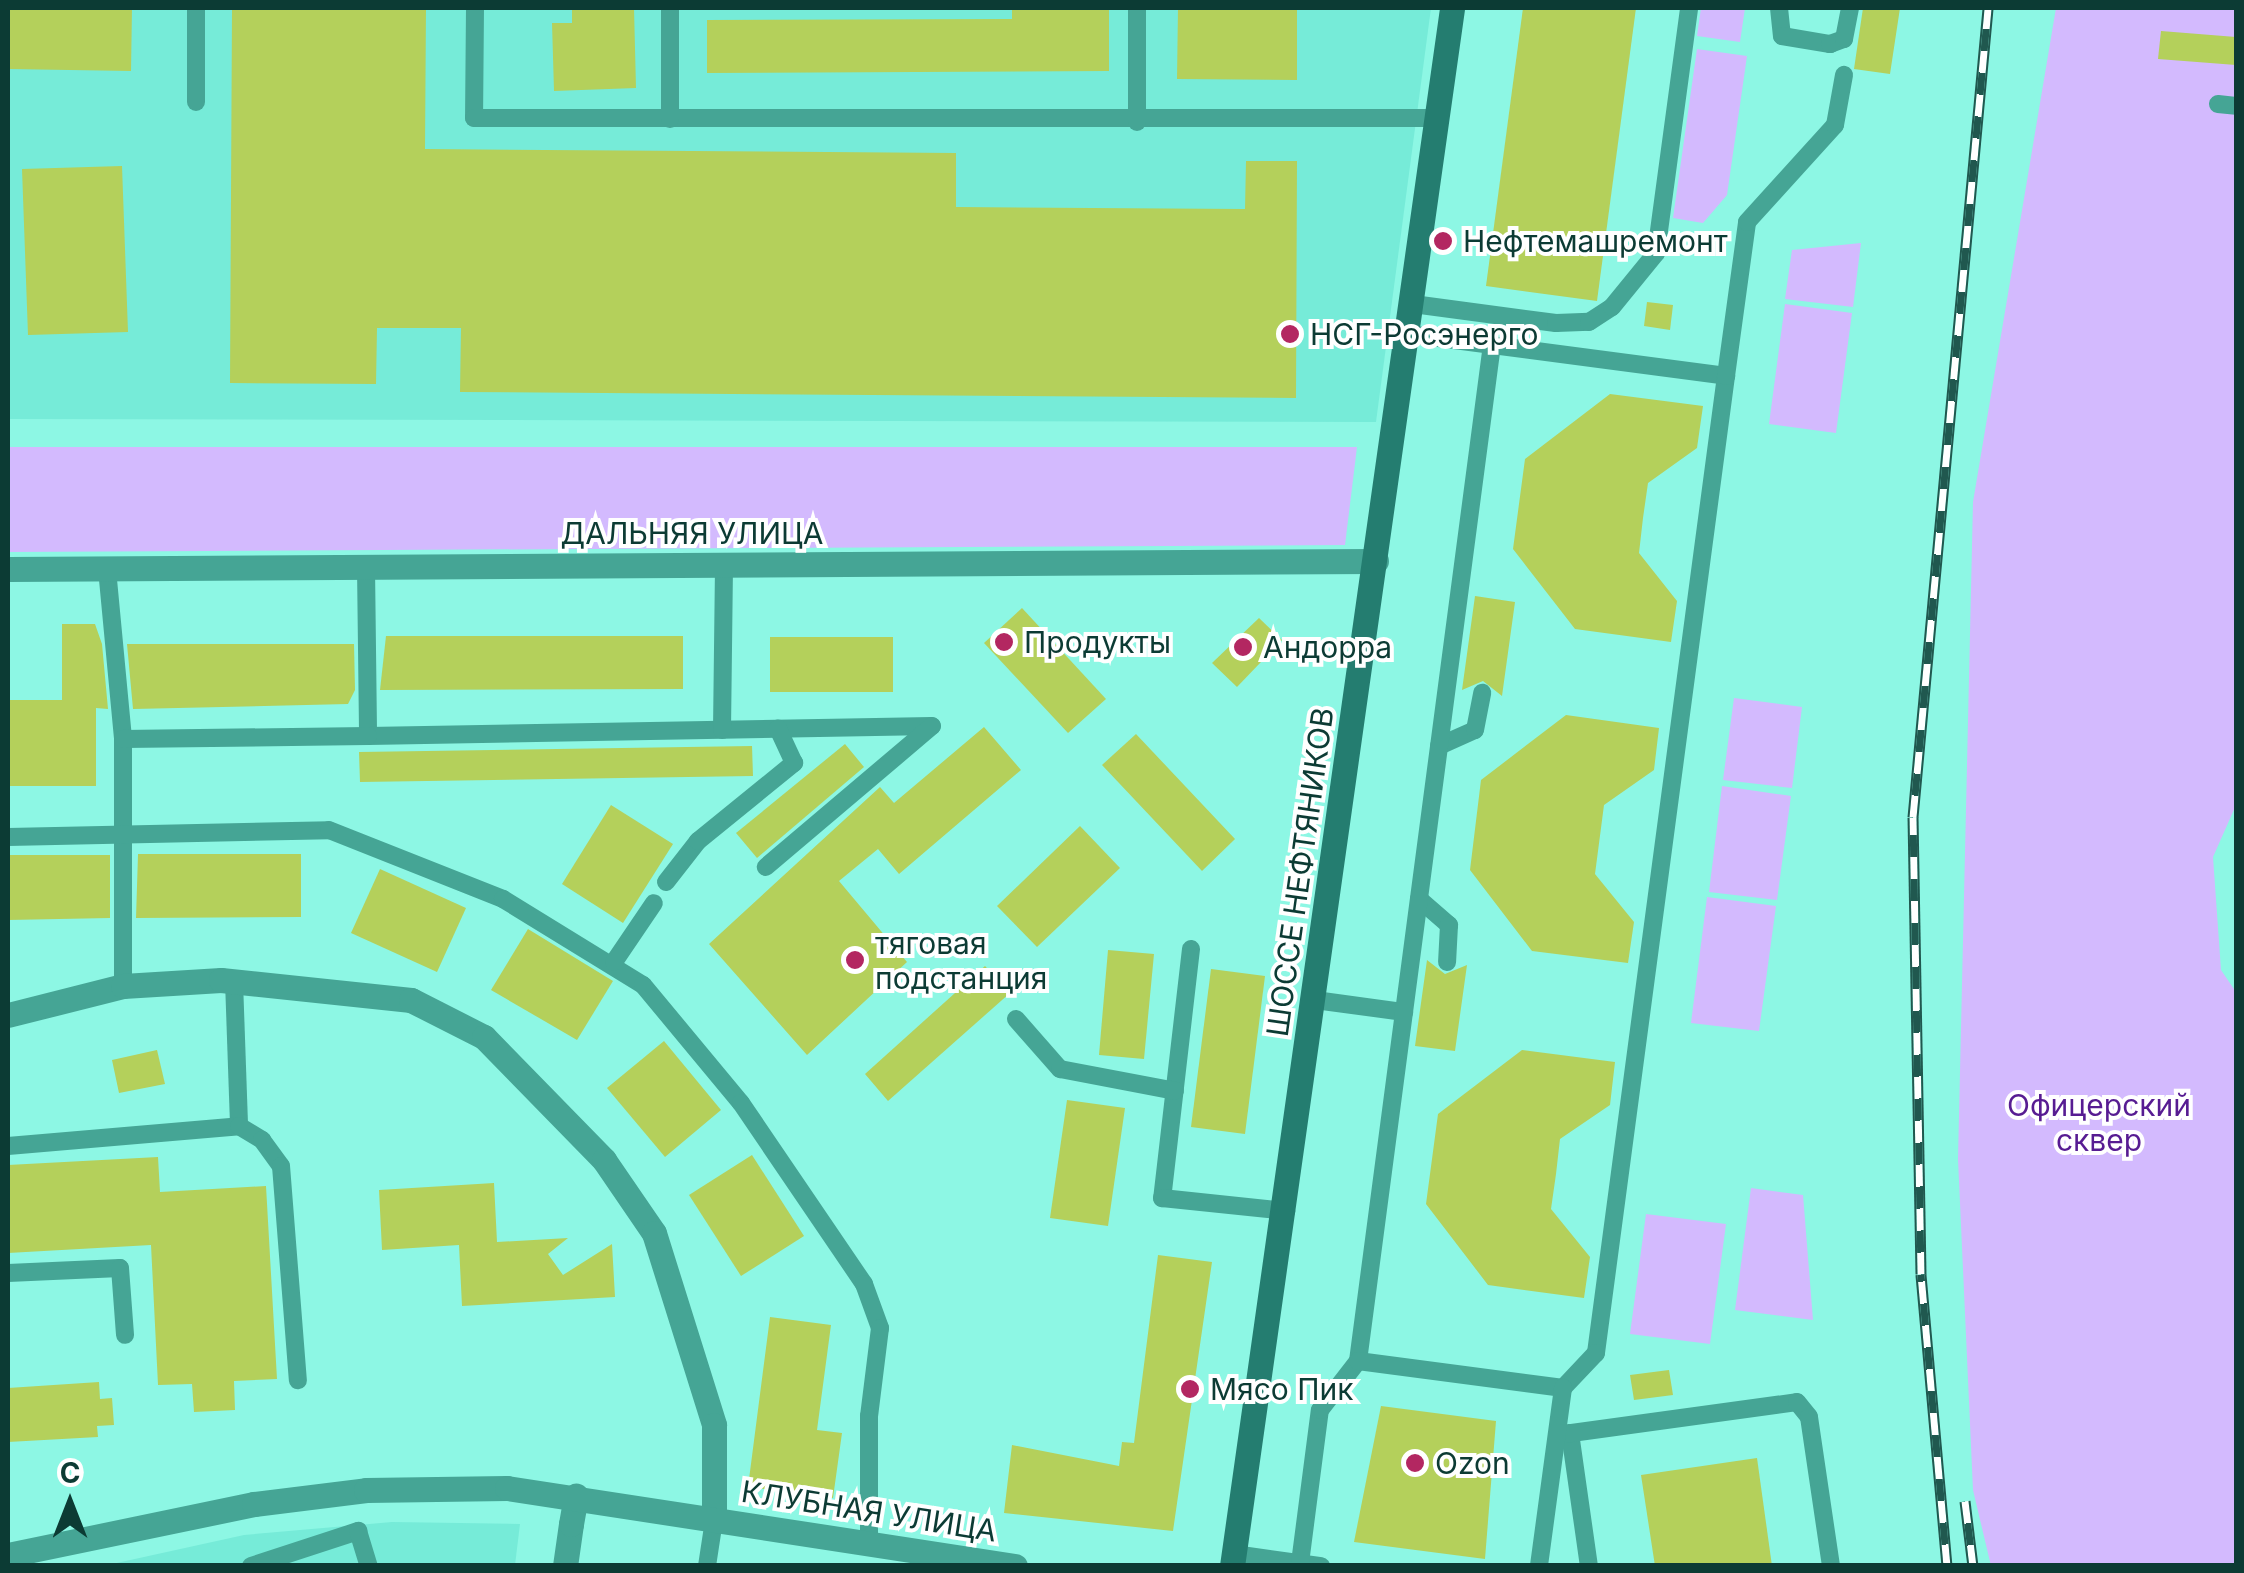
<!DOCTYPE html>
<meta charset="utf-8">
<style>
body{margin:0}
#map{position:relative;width:2244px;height:1573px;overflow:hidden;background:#8df7e4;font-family:Inter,sans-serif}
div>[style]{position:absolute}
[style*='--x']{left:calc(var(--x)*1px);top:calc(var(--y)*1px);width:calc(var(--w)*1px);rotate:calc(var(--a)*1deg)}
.built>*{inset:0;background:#76ebd8}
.green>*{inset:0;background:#d3bafe}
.building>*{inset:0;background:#b4d05b}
.service>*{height:18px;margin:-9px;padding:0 9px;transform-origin:9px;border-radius:9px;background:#45a595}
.pedestrian>*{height:25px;margin:-12.5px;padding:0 12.5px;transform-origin:12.5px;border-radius:12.5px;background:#45a595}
.minor>*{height:25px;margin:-12.5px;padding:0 12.5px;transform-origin:12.5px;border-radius:12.5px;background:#45a595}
.tertiary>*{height:25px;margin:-12.5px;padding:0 12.5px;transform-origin:12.5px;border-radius:12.5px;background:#45a595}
.secondary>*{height:25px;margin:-12.5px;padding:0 12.5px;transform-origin:12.5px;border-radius:12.5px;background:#247d70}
.rail>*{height:11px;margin-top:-5.5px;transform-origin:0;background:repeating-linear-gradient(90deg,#fff 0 22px,#20584f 0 44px);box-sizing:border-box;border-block:2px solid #20584f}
.dots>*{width:28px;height:28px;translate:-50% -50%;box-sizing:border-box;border:5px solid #fff;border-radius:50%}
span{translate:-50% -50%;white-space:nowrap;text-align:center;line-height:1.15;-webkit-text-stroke:8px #fff;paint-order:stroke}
.poi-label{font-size:30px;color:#0c3b34}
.left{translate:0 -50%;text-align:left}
.street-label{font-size:30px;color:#0c3b34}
.park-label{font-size:30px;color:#571c92}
.frame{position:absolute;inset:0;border:10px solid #0c3b34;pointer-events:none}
.north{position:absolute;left:20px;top:1453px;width:100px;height:100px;-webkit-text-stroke:8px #fff;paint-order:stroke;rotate:0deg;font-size:28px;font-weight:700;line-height:40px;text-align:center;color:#0c3b34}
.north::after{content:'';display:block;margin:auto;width:35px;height:45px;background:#0c3b34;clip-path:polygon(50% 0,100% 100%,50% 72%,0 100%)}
</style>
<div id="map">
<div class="built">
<div style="clip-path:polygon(8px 8px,1431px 8px,1376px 422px,8px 419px)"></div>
<div style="clip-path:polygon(392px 1522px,520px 1524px,515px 1565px,103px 1566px,244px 1535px)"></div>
</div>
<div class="green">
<div style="clip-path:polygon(1701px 8px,1745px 8px,1740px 42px,1697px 36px)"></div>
<div style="clip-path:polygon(2056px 8px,2236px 8px,2236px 805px,2213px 857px,2221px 970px,2236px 992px,2236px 1565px,1991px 1566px,1973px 1490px,1958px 1159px,1973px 502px)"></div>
<div style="clip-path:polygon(1697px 49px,1747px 56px,1727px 195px,1703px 223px,1673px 218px)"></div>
<div style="clip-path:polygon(1861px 243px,1853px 307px,1785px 299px,1792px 250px)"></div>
<div style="clip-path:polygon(1785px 304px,1852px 313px,1836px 433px,1769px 424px)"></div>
<div style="clip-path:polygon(8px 447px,1357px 447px,1345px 545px,8px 552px)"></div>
<div style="clip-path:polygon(1734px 698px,1802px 707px,1792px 788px,1723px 780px)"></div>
<div style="clip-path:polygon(1722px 786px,1791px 796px,1777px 900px,1709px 892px)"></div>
<div style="clip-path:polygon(1707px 897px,1776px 906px,1759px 1031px,1691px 1023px)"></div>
<div style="clip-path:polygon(1751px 1188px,1803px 1195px,1813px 1320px,1735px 1310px)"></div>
<div style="clip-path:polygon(1646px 1214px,1726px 1224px,1710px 1344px,1630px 1334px)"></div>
</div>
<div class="building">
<div style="clip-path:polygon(8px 8px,132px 8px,131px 71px,8px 69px)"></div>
<div style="clip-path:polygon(232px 8px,426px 8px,425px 149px,956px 153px,956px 207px,1245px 209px,1246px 161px,1297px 161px,1296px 398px,460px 392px,461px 328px,377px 328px,376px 384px,230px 383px)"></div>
<div style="clip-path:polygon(572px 8px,634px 8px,636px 88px,554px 91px,552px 23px,572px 23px)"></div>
<div style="clip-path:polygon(1012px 8px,1109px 8px,1109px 71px,707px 73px,707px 20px,1012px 19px)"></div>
<div style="clip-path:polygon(1178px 8px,1297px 8px,1297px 80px,1177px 79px)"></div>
<div style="clip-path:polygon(1523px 8px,1636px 8px,1597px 301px,1486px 286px)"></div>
<div style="clip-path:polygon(1863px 8px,1900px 8px,1890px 74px,1854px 69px)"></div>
<div style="clip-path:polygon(2161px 31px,2236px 37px,2236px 65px,2158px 59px)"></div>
<div style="clip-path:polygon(122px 166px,128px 332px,28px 335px,22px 169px)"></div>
<div style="clip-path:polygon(1647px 302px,1673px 305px,1670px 330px,1644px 326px)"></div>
<div style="clip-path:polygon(1610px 394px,1703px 406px,1697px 448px,1648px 483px,1643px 518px,1639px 553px,1677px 601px,1671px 642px,1575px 629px,1513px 549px,1525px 459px)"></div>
<div style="clip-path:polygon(1475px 596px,1515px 602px,1502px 696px,1483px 681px,1462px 690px)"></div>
<div style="clip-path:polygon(1022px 608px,1106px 699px,1068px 733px,984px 643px)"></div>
<div style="clip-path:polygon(1259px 618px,1282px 640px,1237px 687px,1212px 663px)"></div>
<div style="clip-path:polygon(62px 624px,95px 624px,102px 644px,108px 709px,96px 708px,96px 786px,8px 786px,8px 700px,62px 700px)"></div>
<div style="clip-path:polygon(386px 636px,683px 636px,683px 689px,380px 690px)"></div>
<div style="clip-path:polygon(770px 637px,893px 637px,893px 692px,770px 692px)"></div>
<div style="clip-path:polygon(127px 644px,354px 644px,355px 690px,348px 704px,133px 709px)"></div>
<div style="clip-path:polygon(1566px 715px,1659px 728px,1654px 770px,1604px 805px,1595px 874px,1634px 922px,1628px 963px,1532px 951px,1470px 870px,1481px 780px)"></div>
<div style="clip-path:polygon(984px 727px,1021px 770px,899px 874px,878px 849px,839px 881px,907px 962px,807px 1055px,709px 944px,880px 787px,894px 803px)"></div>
<div style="clip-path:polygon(1136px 734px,1235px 839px,1202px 871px,1102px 765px)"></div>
<div style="clip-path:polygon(845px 744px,864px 767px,757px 858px,736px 833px)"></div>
<div style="clip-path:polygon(752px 746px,753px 776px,360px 782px,359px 752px)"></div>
<div style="clip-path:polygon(611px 805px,673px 844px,623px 923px,562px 884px)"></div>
<div style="clip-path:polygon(1080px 826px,1120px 868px,1037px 947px,997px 906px)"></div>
<div style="clip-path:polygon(301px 854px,301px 917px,136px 918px,138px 854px)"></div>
<div style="clip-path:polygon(8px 855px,110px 855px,110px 918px,8px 920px)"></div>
<div style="clip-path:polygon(380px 869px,466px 908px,437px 972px,351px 933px)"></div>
<div style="clip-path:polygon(528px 929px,613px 981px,577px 1040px,491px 990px)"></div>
<div style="clip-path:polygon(1108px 950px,1154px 954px,1144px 1059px,1099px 1055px)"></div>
<div style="clip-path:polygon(1427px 960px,1445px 974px,1467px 965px,1455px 1051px,1415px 1046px)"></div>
<div style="clip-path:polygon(985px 966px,1010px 993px,888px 1101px,865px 1074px)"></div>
<div style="clip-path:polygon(1211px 969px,1265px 976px,1245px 1134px,1191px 1127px)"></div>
<div style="clip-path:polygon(664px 1041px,721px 1110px,665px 1157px,607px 1088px)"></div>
<div style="clip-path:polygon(157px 1050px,165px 1084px,119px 1093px,112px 1060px)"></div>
<div style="clip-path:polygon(1522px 1050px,1615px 1062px,1610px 1105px,1560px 1139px,1556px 1174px,1551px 1209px,1590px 1257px,1584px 1298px,1488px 1285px,1426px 1204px,1438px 1114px)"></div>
<div style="clip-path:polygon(1067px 1100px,1125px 1108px,1108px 1226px,1050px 1218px)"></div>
<div style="clip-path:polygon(752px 1155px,804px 1236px,741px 1276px,689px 1195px)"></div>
<div style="clip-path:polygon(158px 1157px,160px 1192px,266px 1186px,277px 1379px,234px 1381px,235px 1410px,194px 1412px,192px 1384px,158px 1385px,151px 1245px,8px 1253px,8px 1165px)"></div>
<div style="clip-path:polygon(494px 1183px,497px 1242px,568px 1238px,548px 1254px,563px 1275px,612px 1244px,615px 1297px,462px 1306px,459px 1245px,382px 1250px,379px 1190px)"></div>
<div style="clip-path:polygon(1158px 1255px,1212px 1262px,1173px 1531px,1004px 1513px,1012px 1445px,1119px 1466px,1122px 1442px,1134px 1443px)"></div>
<div style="clip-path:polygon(770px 1317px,831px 1325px,817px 1430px,842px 1433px,833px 1498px,748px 1487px)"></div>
<div style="clip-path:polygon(1669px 1370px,1673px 1395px,1634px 1400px,1630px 1375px)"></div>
<div style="clip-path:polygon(99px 1382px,100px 1399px,112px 1398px,114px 1425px,97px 1426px,98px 1437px,8px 1442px,8px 1388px)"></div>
<div style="clip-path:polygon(1381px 1406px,1496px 1421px,1485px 1559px,1354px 1542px)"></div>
<div style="clip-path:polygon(1757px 1458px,1772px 1566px,1655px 1566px,1641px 1475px)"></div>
</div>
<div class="service">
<div style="--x:475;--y:8;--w:110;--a:90.5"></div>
<div style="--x:474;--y:118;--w:963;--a:0"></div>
<div style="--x:670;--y:8;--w:111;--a:90"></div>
<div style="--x:1137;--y:8;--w:114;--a:90"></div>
<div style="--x:1779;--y:8;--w:28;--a:84"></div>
<div style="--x:1782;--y:36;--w:49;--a:9.5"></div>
<div style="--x:1830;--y:44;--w:15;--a:-20"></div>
<div style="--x:1844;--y:39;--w:32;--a:-79"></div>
<div style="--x:196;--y:102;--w:94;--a:-90"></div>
<div style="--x:2218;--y:104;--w:18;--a:6"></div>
<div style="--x:1413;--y:304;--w:144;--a:7.6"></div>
<div style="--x:1556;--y:323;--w:33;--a:-2"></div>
<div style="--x:1589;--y:322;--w:27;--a:-33"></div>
<div style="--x:1612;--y:307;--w:70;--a:-50.8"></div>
<div style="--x:1656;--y:253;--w:247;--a:-82.3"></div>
<div style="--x:1408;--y:334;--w:321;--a:7.5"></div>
<div style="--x:1726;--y:376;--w:986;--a:97.58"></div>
<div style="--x:1596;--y:1353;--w:48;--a:133.3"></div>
<div style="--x:1726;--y:376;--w:155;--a:-82.2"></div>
<div style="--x:1747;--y:222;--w:131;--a:-47.8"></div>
<div style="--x:1835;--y:125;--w:51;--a:-79.8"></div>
<div style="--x:366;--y:567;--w:169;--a:89.3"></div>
<div style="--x:368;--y:736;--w:564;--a:-1.02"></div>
<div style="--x:932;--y:726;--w:218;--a:139.7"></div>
<div style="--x:107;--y:569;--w:171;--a:84.6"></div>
<div style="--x:123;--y:739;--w:247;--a:90"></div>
<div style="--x:722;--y:730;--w:165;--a:-89.3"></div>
<div style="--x:123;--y:739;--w:245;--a:-0.7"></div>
<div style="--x:1439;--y:746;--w:39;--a:-24"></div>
<div style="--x:1475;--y:730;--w:38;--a:-79"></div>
<div style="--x:8;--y:837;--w:321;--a:-1.2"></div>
<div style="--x:329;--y:830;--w:187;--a:21.6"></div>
<div style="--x:503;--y:899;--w:164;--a:31.6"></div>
<div style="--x:643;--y:985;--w:153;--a:50.3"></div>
<div style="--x:741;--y:1103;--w:219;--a:55.8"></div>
<div style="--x:864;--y:1284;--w:47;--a:70"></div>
<div style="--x:880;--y:1328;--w:89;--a:97.1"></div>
<div style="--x:869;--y:1416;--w:130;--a:90"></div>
<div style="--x:666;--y:882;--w:52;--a:-52"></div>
<div style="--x:698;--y:841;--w:124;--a:-39.1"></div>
<div style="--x:794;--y:763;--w:38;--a:-115"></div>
<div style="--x:1419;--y:899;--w:40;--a:41"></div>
<div style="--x:1449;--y:925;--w:37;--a:93"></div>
<div style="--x:1191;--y:949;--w:251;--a:96.6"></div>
<div style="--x:1162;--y:1198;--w:125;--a:6"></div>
<div style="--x:614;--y:962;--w:71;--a:-55.9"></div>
<div style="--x:234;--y:981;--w:145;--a:88"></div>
<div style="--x:1315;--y:1000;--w:90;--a:7.7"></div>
<div style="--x:1016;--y:1019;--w:67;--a:48.7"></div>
<div style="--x:1060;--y:1069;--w:117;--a:10.8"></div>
<div style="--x:8;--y:1146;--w:232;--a:-4.9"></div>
<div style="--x:239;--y:1126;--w:27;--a:31"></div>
<div style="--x:262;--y:1140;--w:32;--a:54"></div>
<div style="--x:281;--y:1166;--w:215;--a:85.5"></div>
<div style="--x:8;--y:1273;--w:112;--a:-2.6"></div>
<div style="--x:120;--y:1268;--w:67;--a:85.7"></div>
<div style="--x:1358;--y:1361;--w:1025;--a:-82.49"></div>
<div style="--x:1570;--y:1433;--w:134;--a:81.9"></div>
<div style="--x:1557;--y:1435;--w:242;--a:-7.8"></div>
<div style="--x:1797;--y:1402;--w:19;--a:51"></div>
<div style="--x:1809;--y:1417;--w:151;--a:81.6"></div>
<div style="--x:1234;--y:1554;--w:88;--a:7.9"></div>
<div style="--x:1300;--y:1563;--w:154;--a:-82.6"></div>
<div style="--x:1320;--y:1410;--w:62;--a:-52.2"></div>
<div style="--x:1358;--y:1361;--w:207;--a:7.5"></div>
<div style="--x:1563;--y:1388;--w:180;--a:97.7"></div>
<div style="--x:251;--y:1566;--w:113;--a:-18.1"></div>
<div style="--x:358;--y:1531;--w:37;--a:73"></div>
<div style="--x:707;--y:1566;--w:47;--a:-81.3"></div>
</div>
<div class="pedestrian">
<div style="--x:565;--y:1566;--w:42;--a:-81.9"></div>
</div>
<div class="minor">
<div style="--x:8;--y:1015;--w:119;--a:-14.2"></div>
<div style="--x:123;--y:986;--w:98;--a:-3.5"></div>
<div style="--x:221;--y:980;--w:191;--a:6"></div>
<div style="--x:411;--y:1000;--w:82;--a:26.9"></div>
<div style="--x:484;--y:1037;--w:172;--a:45.7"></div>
<div style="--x:604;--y:1160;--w:88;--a:55.6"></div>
<div style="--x:654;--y:1233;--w:201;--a:72.6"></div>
<div style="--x:714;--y:1425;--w:95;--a:90"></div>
<div style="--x:571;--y:1524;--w:29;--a:-80"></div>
<div style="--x:8;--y:1555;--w:251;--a:-11.7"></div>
<div style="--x:254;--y:1504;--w:113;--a:-7.1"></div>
<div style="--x:366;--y:1490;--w:141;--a:-0.8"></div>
<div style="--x:507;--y:1488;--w:514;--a:8.73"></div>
</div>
<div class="tertiary">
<div style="--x:8;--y:569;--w:1368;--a:-0.34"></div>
</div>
<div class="secondary">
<div style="--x:1232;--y:1566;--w:1573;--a:-81.96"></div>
</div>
<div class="rail">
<div style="--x:1965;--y:1501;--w:65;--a:83"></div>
<div style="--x:1947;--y:1566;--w:293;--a:-95.1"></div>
<div style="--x:1921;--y:1274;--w:457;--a:-91"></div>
<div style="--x:1913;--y:817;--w:812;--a:-84.7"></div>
</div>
<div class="dots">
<div style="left:1443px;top:241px;background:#b32761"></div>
<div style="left:1290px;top:334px;background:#b32761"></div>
<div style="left:1004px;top:642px;background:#b32761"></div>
<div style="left:1243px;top:647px;background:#b32761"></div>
<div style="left:855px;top:960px;background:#b32761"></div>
<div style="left:1190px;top:1389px;background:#b32761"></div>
<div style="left:1415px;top:1463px;background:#b32761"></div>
</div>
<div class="poi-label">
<span class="left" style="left:1463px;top:241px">Нефтемашремонт</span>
<span class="left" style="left:1310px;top:334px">НСГ-Росэнерго</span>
<span class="left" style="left:1024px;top:642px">Продукты</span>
<span class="left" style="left:1263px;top:647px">Андорра</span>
<span class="left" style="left:875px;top:960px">тяговая<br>подстанция</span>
<span class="left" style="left:1210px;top:1389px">Мясо Пик</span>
<span class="left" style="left:1435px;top:1463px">Ozon</span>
</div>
<div class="street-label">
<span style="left:692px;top:533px">ДАЛЬНЯЯ УЛИЦА</span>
<span style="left:1300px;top:872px;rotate:-82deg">ШОССЕ НЕФТЯНИКОВ</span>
<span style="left:869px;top:1511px;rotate:9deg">КЛУБНАЯ УЛИЦА</span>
</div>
<div class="park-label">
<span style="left:2099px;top:1122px">Офицерский<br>сквер</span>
</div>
<div class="frame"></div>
<div class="north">С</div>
</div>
